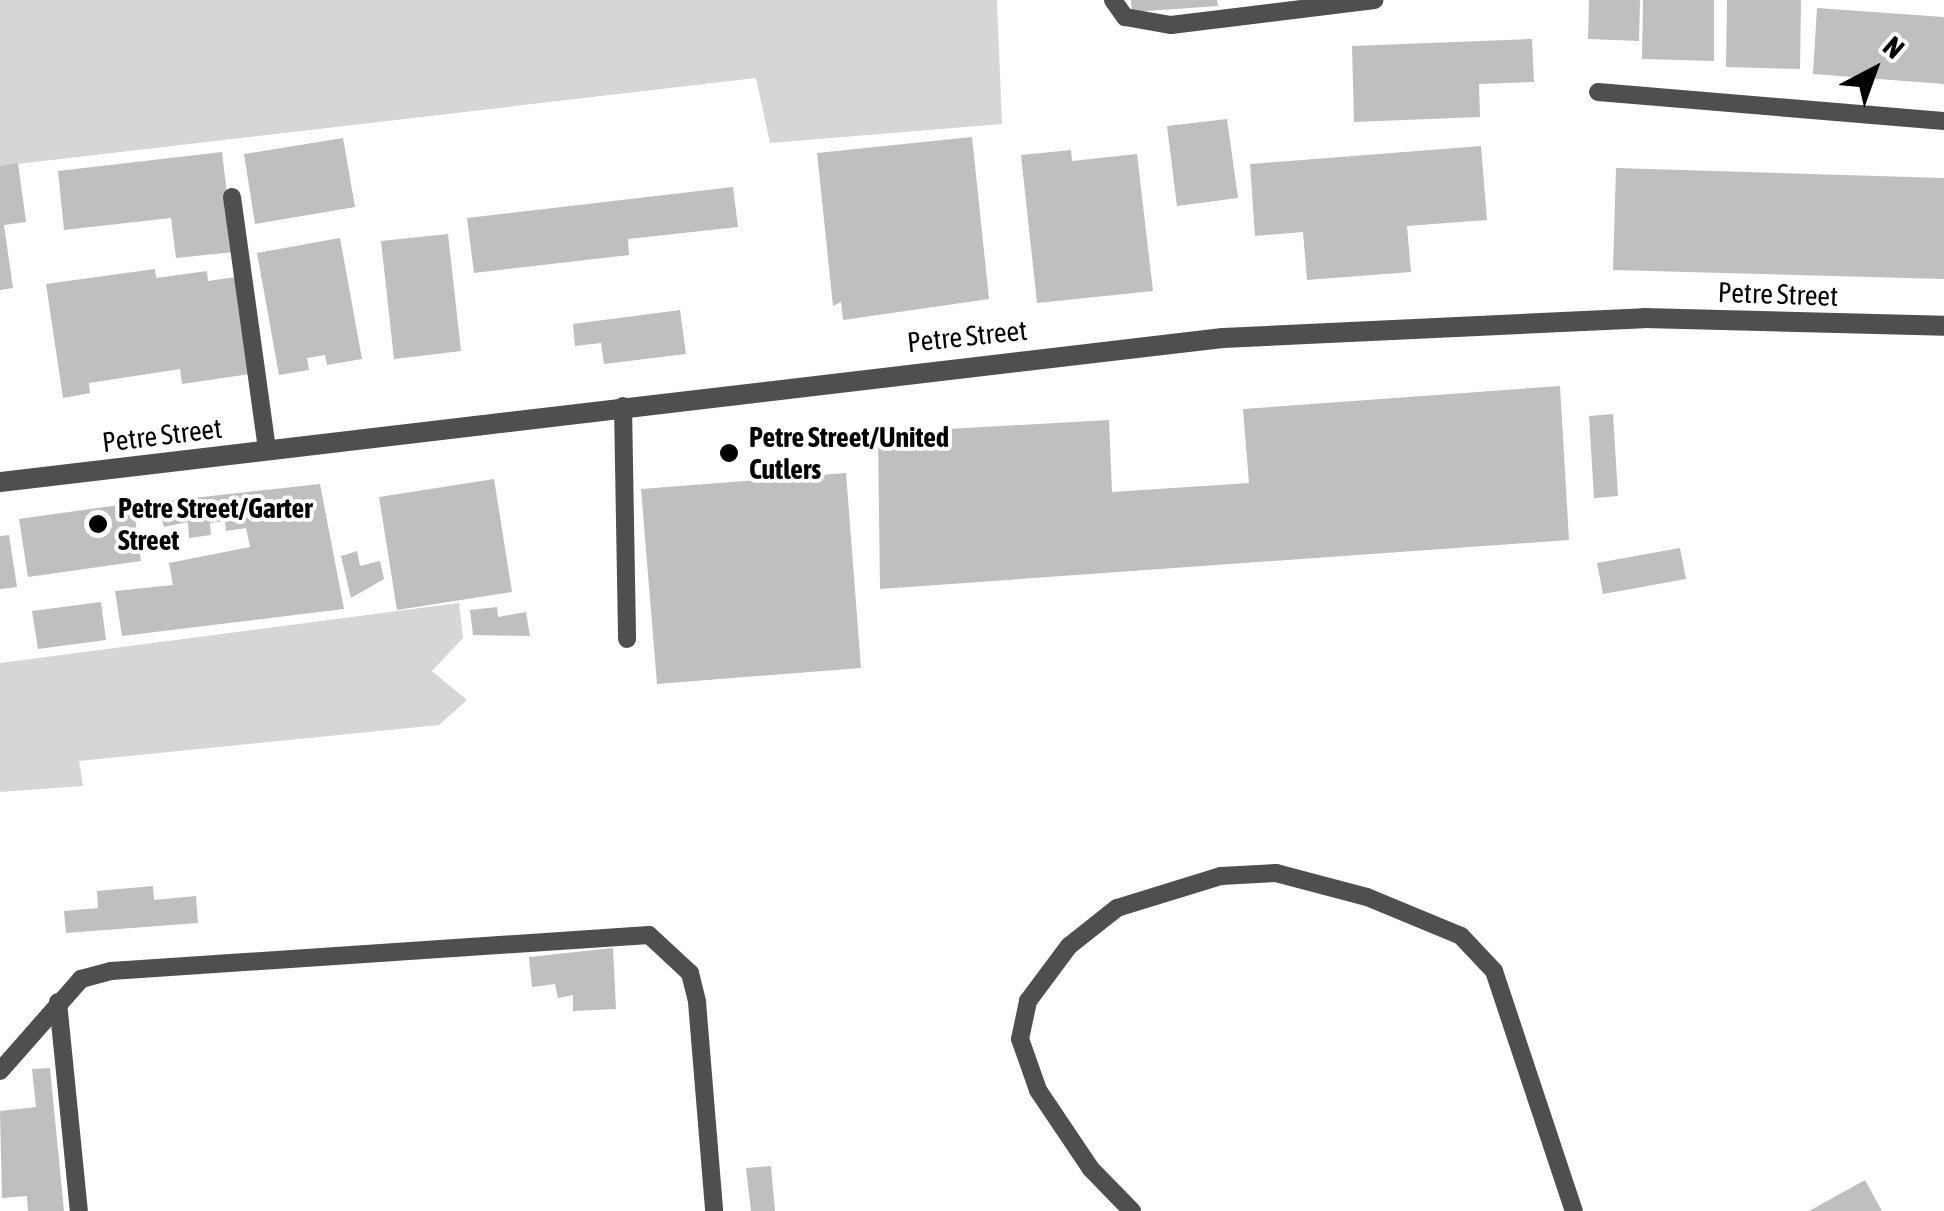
<!DOCTYPE html>
<style>
body{margin:0}
#map{position:relative;width:1944px;height:1211px;overflow:hidden;background:#fff;font-family:"Asap Condensed",sans-serif}
div>[style]{position:absolute}
[style*='--x']{left:calc(var(--x)*1px);top:calc(var(--y)*1px);width:calc(var(--w)*1px);rotate:calc(var(--a)*1deg)}
.green>*{inset:0;background:#d6d6d6}
.building>*{inset:0;background:#bfbfbf}
.lane>*{height:18px;margin:-9px;padding:0 9px;transform-origin:9px;border-radius:9px;background:#4f4f4f}
.street>*{height:20px;margin:-10px;padding:0 10px;transform-origin:10px;border-radius:10px;background:#4f4f4f}
.dots>*{width:28px;height:28px;translate:-50% -50%;box-sizing:border-box;border:5px solid #fff;border-radius:50%}
span{translate:-50% -50%;white-space:nowrap;text-align:center;line-height:1.15;-webkit-text-stroke:8px #fff;paint-order:stroke}
.street-label{font-size:28px;color:#000}
.poi-label{font-size:28px;color:#000;font-weight:700}
.left{translate:0 -50%;text-align:left}
.north{position:absolute;left:1824px;top:20px;width:100px;height:100px;-webkit-text-stroke:8px #fff;paint-order:stroke;rotate:41deg;font-size:28px;font-weight:700;line-height:40px;text-align:center;color:#000}
.north::after{content:'';display:block;margin:auto;width:35px;height:45px;background:#000;clip-path:polygon(50% 0,100% 100%,50% 72%,0 100%)}
</style>
<div id="map">
<div class="green">
<div style="clip-path:polygon(0 0,997px 0,1002px 124px,770px 143px,756px 78px,0 166px)"></div>
<div style="clip-path:polygon(459px 603px,463px 638px,432px 671px,467px 700px,439px 725px,79px 761px,83px 786px,0 792px,0 663px)"></div>
</div>
<div class="building">
<div style="clip-path:polygon(1131px 0,1217px 0,1218px 6px,1132px 12px)"></div>
<div style="clip-path:polygon(1589px 0,1640px 0,1639px 41px,1588px 39px)"></div>
<div style="clip-path:polygon(1643px 0,1714px 0,1714px 61px,1642px 59px)"></div>
<div style="clip-path:polygon(1727px 0,1801px 0,1800px 69px,1726px 67px)"></div>
<div style="clip-path:polygon(1817px 8px,1944px 17px,1944px 84px,1813px 74px)"></div>
<div style="clip-path:polygon(1532px 39px,1534px 82px,1479px 84px,1480px 117px,1354px 122px,1352px 46px)"></div>
<div style="clip-path:polygon(1227px 119px,1238px 198px,1177px 206px,1167px 126px)"></div>
<div style="clip-path:polygon(972px 137px,989px 299px,843px 320px,841px 302px,833px 306px,817px 153px)"></div>
<div style="clip-path:polygon(343px 138px,355px 207px,255px 224px,244px 154px)"></div>
<div style="clip-path:polygon(1481px 146px,1487px 220px,1407px 226px,1411px 272px,1307px 280px,1303px 232px,1255px 236px,1250px 164px)"></div>
<div style="clip-path:polygon(1071px 150px,1072px 161px,1137px 154px,1153px 291px,1037px 303px,1021px 155px)"></div>
<div style="clip-path:polygon(222px 152px,234px 252px,176px 258px,171px 218px,64px 230px,58px 171px)"></div>
<div style="clip-path:polygon(18px 163px,26px 222px,4px 225px,13px 288px,0 290px,0 166px)"></div>
<div style="clip-path:polygon(1616px 168px,1944px 178px,1944px 279px,1613px 270px)"></div>
<div style="clip-path:polygon(733px 187px,738px 227px,628px 239px,629px 255px,474px 273px,467px 218px)"></div>
<div style="clip-path:polygon(448px 234px,461px 351px,394px 359px,381px 241px)"></div>
<div style="clip-path:polygon(340px 238px,362px 359px,327px 365px,325px 355px,307px 358px,309px 370px,279px 375px,257px 253px)"></div>
<div style="clip-path:polygon(155px 269px,156px 278px,207px 271px,208px 281px,236px 277px,250px 374px,182px 384px,180px 369px,89px 383px,90px 393px,63px 398px,46px 284px)"></div>
<div style="clip-path:polygon(680px 310px,686px 354px,604px 364px,601px 343px,575px 346px,573px 324px)"></div>
<div style="clip-path:polygon(1560px 386px,1569px 540px,880px 589px,878px 433px,1109px 420px,1112px 492px,1249px 483px,1243px 409px)"></div>
<div style="clip-path:polygon(1613px 414px,1618px 496px,1594px 498px,1589px 416px)"></div>
<div style="clip-path:polygon(846px 473px,861px 668px,657px 684px,641px 489px)"></div>
<div style="clip-path:polygon(494px 479px,512px 592px,397px 610px,379px 497px)"></div>
<div style="clip-path:polygon(320px 484px,344px 609px,122px 636px,115px 591px,173px 585px,169px 563px,250px 547px,246px 528px,226px 531px,225px 521px,210px 523px,211px 535px,189px 538px,188px 522px,164px 527px,157px 502px)"></div>
<div style="clip-path:polygon(133px 503px,141px 561px,28px 577px,19px 519px)"></div>
<div style="clip-path:polygon(9px 535px,17px 587px,0 589px,0 536px)"></div>
<div style="clip-path:polygon(1680px 548px,1686px 579px,1603px 594px,1597px 563px)"></div>
<div style="clip-path:polygon(357px 551px,360px 566px,380px 561px,384px 579px,351px 598px,341px 556px)"></div>
<div style="clip-path:polygon(101px 602px,106px 640px,38px 649px,32px 611px)"></div>
<div style="clip-path:polygon(497px 607px,498px 617px,526px 612px,530px 636px,473px 635px,470px 610px)"></div>
<div style="clip-path:polygon(153px 886px,154px 900px,196px 896px,198px 923px,66px 933px,64px 911px,98px 908px,97px 891px)"></div>
<div style="clip-path:polygon(613px 948px,616px 1009px,573px 1011px,573px 995px,558px 998px,555px 984px,532px 987px,529px 957px)"></div>
<div style="clip-path:polygon(50px 1068px,64px 1211px,28px 1211px,27px 1196px,2px 1198px,0 1111px,36px 1107px,32px 1069px)"></div>
<div style="clip-path:polygon(771px 1166px,775px 1211px,751px 1211px,746px 1168px)"></div>
<div style="clip-path:polygon(1865px 1180px,1882px 1211px,1809px 1211px)"></div>
</div>
<div class="lane">
<div style="--x:1113;--y:0;--w:21;--a:55"></div>
<div style="--x:1125;--y:17;--w:47;--a:9.9"></div>
<div style="--x:1171;--y:25;--w:205;--a:-7"></div>
<div style="--x:1598;--y:92;--w:347;--a:4.8"></div>
<div style="--x:232;--y:197;--w:255;--a:82.1"></div>
<div style="--x:623;--y:406;--w:233;--a:89"></div>
<div style="--x:58;--y:1002;--w:210;--a:84.3"></div>
<div style="--x:0;--y:1071;--w:123;--a:-48.6"></div>
<div style="--x:81;--y:979;--w:31;--a:-15"></div>
<div style="--x:111;--y:971;--w:539;--a:-3.83"></div>
<div style="--x:649;--y:935;--w:56;--a:42.8"></div>
<div style="--x:690;--y:973;--w:30;--a:76"></div>
<div style="--x:697;--y:1002;--w:210;--a:85.3"></div>
<div style="--x:1132;--y:1211;--w:59;--a:-134.3"></div>
<div style="--x:1091;--y:1169;--w:95;--a:-123.9"></div>
<div style="--x:1038;--y:1090;--w:54;--a:-109.4"></div>
<div style="--x:1020;--y:1039;--w:39;--a:-78"></div>
<div style="--x:1028;--y:1001;--w:69;--a:-53.3"></div>
<div style="--x:1069;--y:946;--w:61;--a:-38.4"></div>
<div style="--x:1117;--y:908;--w:109;--a:-17.1"></div>
<div style="--x:1221;--y:876;--w:55;--a:-3.1"></div>
<div style="--x:1276;--y:873;--w:94;--a:14.8"></div>
<div style="--x:1367;--y:897;--w:102;--a:22.5"></div>
<div style="--x:1461;--y:936;--w:48;--a:46.7"></div>
<div style="--x:1494;--y:971;--w:253;--a:71.6"></div>
</div>
<div class="street">
<div style="--x:0;--y:482;--w:1231;--a:-6.72"></div>
<div style="--x:1223;--y:338;--w:421;--a:-2.7"></div>
<div style="--x:1644;--y:318;--w:300;--a:1.5"></div>
</div>
<div class="dots">
<div style="left:729px;top:453px;background:#000"></div>
<div style="left:98px;top:524px;background:#000"></div>
</div>
<div class="street-label">
<span style="left:1778px;top:294px;rotate:2deg">Petre Street</span>
<span style="left:967px;top:336px;rotate:-6deg">Petre Street</span>
<span style="left:162px;top:435px;rotate:-7deg">Petre Street</span>
</div>
<div class="poi-label">
<span class="left" style="left:749px;top:453px">Petre Street/United<br>Cutlers</span>
<span class="left" style="left:118px;top:524px">Petre Street/Garter<br>Street</span>
</div>
<div class="north">N</div>
</div>
